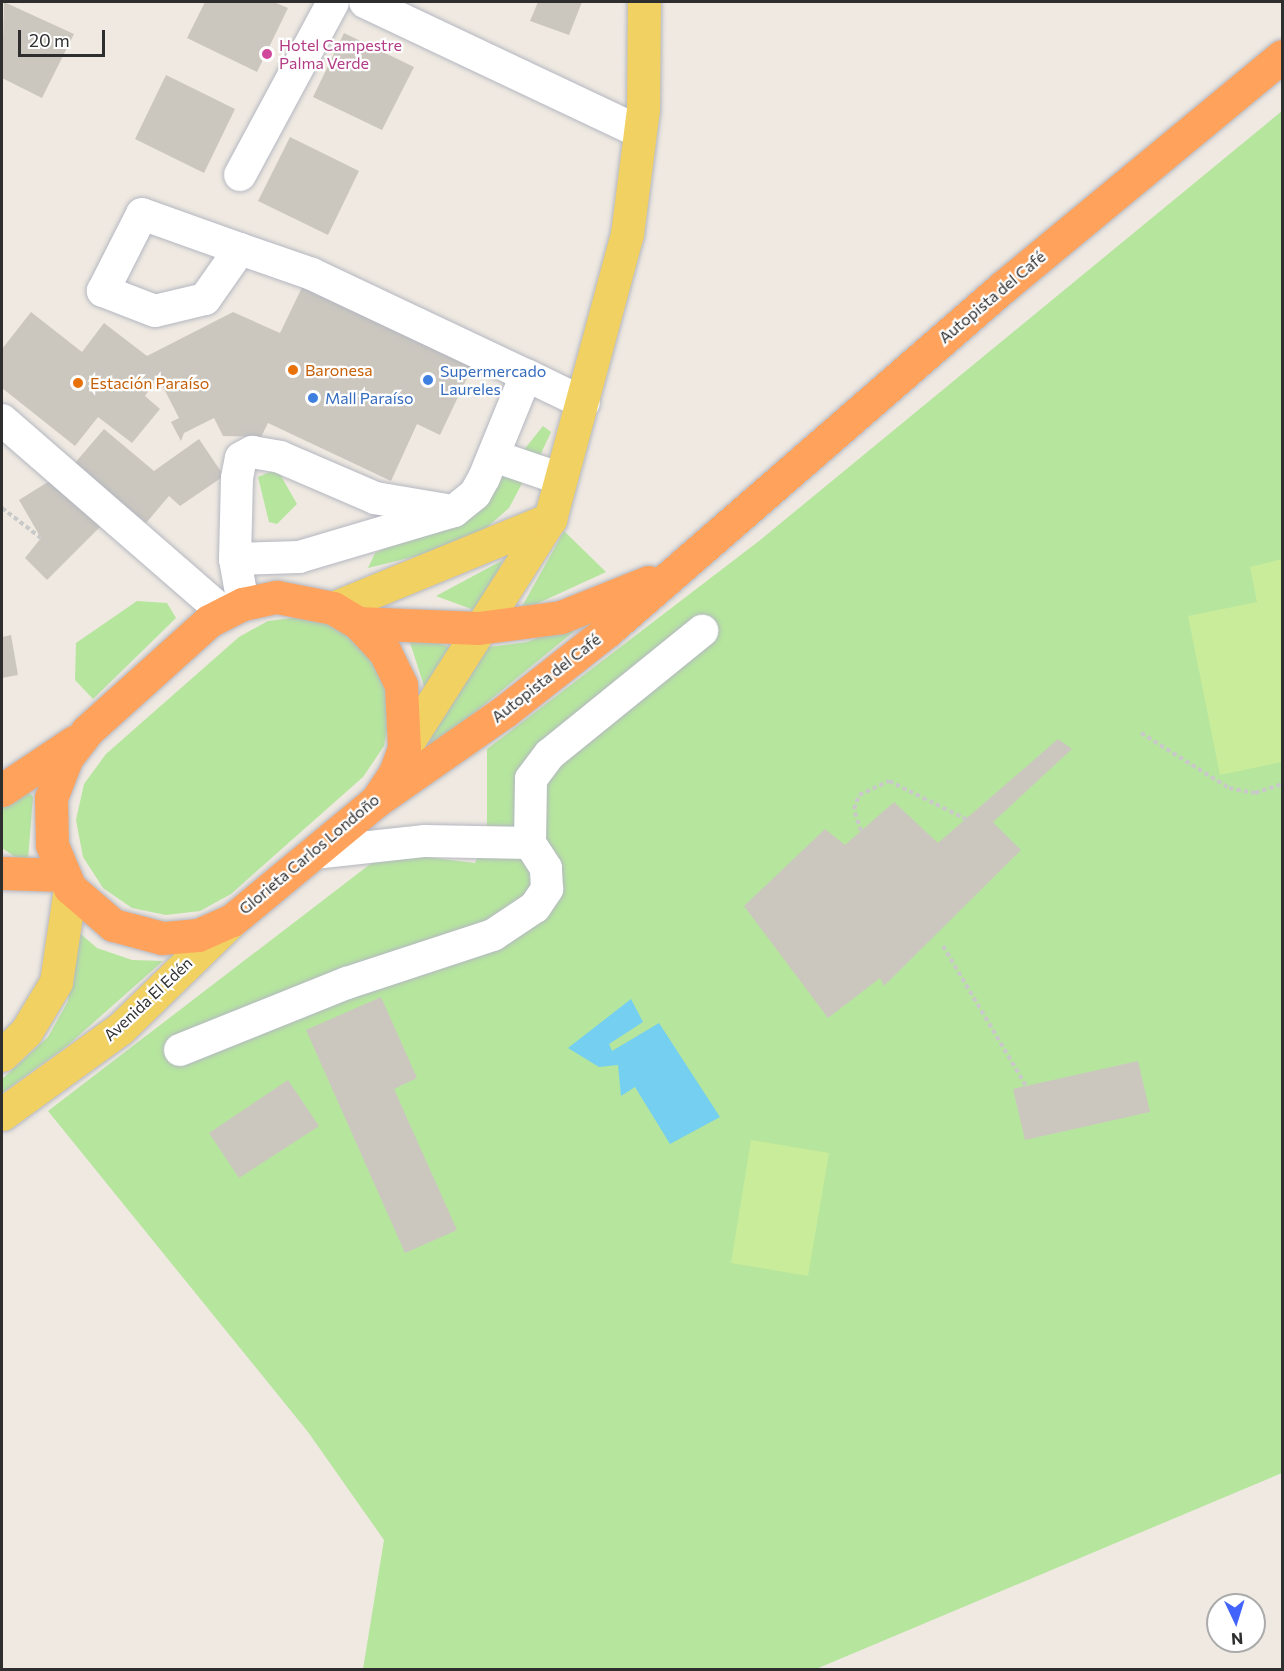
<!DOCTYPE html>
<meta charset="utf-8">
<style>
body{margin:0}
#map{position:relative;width:1284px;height:1671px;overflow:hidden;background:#efe9e1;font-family:Commissioner,sans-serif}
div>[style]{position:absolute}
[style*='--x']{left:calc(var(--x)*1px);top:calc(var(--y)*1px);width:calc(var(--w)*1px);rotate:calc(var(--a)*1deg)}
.green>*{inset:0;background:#b6e59e}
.pitch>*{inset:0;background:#c9ec9a}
.water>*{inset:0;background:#75cff0}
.building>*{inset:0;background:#cbc7bf}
.path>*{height:4px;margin-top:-2px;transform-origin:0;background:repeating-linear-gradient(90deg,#c9c9c9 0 4.5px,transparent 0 7.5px)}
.roads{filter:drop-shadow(0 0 2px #b4b7c1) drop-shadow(0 0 2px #b4b7c1)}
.minor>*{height:32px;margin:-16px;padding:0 16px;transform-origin:16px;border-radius:16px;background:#fff}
.major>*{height:33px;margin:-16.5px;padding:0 16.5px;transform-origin:16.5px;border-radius:16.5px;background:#f2d163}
.highway>*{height:33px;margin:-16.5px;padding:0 16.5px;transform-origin:16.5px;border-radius:16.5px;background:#ffa35c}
.dots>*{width:16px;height:16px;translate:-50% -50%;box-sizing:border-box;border:3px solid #fff;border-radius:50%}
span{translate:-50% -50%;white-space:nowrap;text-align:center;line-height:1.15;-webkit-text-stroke:4.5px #fff;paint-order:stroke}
.hotel-label{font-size:16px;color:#b23c85}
.left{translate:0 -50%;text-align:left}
.street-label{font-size:16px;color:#2e2e2e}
.food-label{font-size:16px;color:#c56008}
.shop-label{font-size:16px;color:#366cbe}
.frame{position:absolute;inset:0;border:3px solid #2e2e2e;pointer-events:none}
.north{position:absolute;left:1206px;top:1593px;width:60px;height:60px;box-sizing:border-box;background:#fff;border:2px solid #ababab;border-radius:50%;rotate:176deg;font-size:16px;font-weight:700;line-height:24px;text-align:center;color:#2e2e2e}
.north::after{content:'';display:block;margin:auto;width:21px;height:27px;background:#4264fb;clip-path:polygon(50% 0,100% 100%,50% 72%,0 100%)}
.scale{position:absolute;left:18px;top:30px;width:87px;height:27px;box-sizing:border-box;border:3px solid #2e2e2e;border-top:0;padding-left:8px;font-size:18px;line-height:21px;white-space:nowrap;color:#2e2e2e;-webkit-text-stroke:4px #fff;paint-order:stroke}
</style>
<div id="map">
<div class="green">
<div style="clip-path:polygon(1282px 111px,1282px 1473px,816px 1669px,363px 1669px,384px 1540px,308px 1432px,48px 1111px,386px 852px,475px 863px,487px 839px,487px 749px,759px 541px)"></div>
<div style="clip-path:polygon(543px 426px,551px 432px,538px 460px,519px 456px)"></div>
<div style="clip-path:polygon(277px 469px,297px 504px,277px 524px,269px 522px,258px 477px)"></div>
<div style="clip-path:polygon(505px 469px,526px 476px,509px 508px,483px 531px,425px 554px,368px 568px,375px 553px,483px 504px)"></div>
<div style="clip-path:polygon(564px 531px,606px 572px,519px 612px)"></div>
<div style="clip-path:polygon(503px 560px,482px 607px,474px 610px,436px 596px)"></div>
<div style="clip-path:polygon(137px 601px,167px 603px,176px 618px,93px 699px,75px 680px,76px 643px)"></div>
<div style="clip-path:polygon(593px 616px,403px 771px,489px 647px,527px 642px)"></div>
<div style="clip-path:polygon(300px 617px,332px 624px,360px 641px,382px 672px,391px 708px,384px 746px,363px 777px,231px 894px,200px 911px,166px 915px,132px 908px,103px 888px,83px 857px,76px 820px,84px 784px,106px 754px,239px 637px,268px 621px)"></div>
<div style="clip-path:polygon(406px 630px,454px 649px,429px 687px,424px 686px)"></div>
<div style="clip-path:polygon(28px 791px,33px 797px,28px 859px,21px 861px,2px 848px,2px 804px)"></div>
<div style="clip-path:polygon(76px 930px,97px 948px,132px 960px,163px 961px,67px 1046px,2px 1093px,2px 1079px,48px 1037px,68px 1001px)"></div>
</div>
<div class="pitch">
<div style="clip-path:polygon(1282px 559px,1282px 762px,1220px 775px,1188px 616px,1257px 602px,1250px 567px)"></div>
<div style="clip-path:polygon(751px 1140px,829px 1153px,808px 1276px,731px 1263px)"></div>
</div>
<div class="water">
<div style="clip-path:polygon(631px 999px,643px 1022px,609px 1044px,612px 1051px,659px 1023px,720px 1117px,670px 1144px,635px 1087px,621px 1096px,618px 1065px,599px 1067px,568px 1048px)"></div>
</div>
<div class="building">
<div style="clip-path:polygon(4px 2px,74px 34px,42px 98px,2px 78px)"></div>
<div style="clip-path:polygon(205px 2px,274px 2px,288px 8px,257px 72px,187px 38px)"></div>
<div style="clip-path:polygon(538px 2px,582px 2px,569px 35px,530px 21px)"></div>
<div style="clip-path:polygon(344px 33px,414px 67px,382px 130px,313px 97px)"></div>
<div style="clip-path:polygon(166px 75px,235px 109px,204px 173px,135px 139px)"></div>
<div style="clip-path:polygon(290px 137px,359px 171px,328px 235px,258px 201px)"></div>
<div style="clip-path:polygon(307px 277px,477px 357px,440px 435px,417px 424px,391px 481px,268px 423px,261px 437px,223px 436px,214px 418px,184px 433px,181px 441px,171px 422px,179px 418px,158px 377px,145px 396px,160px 409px,132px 443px,98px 417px,75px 446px,2px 388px,2px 349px,31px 312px,82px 352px,104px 323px,147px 356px,233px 312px,280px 333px)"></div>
<div style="clip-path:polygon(104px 429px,154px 471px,199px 439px,224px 476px,180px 506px,169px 496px,146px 523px,74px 464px)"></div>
<div style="clip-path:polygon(59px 475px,103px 524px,47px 580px,25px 558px,41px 538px,19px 500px)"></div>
<div style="clip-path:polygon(11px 635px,18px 675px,2px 678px,2px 637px)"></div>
<div style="clip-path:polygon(1058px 739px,1072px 749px,993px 822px,1021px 850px,884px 986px,880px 978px,828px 1018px,744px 906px,825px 829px,845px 845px,894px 802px,938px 843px)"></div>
<div style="clip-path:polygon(381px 997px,417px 1078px,394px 1089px,457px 1230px,405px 1253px,306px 1030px)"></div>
<div style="clip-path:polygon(1138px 1061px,1150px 1112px,1025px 1140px,1013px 1089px)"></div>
<div style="clip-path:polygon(288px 1080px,319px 1126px,239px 1178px,209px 1133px)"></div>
</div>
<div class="path">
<div style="--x:2;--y:508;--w:49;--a:37.6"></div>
<div style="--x:1141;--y:733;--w:104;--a:32"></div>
<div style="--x:1229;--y:788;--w:26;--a:11"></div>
<div style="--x:1255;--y:793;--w:28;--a:-18"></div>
<div style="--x:861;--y:831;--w:23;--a:-108"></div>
<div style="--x:854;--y:809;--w:15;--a:-70"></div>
<div style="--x:859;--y:795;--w:33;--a:-25"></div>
<div style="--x:889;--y:781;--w:86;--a:26.3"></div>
<div style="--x:943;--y:946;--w:163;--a:59.3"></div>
</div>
<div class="roads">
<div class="minor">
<div style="--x:365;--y:2;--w:304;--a:25.3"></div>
<div style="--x:240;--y:175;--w:196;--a:-61.7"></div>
<div style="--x:240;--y:249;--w:61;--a:125"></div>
<div style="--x:205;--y:299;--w:51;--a:166.5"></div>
<div style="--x:155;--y:311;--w:56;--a:-159"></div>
<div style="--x:103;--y:291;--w:86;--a:-63.1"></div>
<div style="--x:142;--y:214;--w:104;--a:19.7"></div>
<div style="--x:240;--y:249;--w:76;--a:19.1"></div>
<div style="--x:312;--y:274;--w:237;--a:25.3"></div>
<div style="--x:2;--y:420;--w:293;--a:41"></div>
<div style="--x:494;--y:456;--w:71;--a:18.9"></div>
<div style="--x:235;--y:559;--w:64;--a:-1.8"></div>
<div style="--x:299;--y:557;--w:162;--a:-16.5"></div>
<div style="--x:454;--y:511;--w:27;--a:-39"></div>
<div style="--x:475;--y:494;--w:18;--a:-61"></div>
<div style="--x:484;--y:478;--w:111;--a:-67.8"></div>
<div style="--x:526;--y:375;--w:64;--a:25.8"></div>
<div style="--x:243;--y:604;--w:46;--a:-100.1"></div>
<div style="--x:235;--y:559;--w:81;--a:-88.6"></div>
<div style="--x:237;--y:478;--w:20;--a:-79"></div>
<div style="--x:241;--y:458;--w:13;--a:-29"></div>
<div style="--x:252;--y:452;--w:28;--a:10"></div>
<div style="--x:280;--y:457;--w:103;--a:23.3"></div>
<div style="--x:375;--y:498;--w:79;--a:9.5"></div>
<div style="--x:314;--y:853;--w:112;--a:-6.2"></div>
<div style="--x:425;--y:841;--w:105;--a:1.1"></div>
<div style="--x:530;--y:843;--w:64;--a:-89.1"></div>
<div style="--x:531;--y:779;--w:31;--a:-53"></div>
<div style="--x:550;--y:754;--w:196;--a:-39"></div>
<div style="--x:180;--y:1050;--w:180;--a:-21.9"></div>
<div style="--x:347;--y:983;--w:154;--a:-18.2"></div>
<div style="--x:493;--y:935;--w:50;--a:-33.7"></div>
<div style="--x:535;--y:907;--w:22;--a:-56"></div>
<div style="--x:547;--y:889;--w:21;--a:-93"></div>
<div style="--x:546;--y:868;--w:30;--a:-123"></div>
</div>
<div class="major">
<div style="--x:333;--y:608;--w:235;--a:-22.3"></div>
<div style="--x:404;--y:748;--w:272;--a:-57.5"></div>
<div style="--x:550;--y:519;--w:295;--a:-74.9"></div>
<div style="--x:627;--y:234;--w:126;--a:-82.7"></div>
<div style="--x:643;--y:109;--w:107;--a:-89.5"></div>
<div style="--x:2;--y:1055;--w:33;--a:-44"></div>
<div style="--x:26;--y:1032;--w:58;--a:-59"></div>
<div style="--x:56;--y:982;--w:95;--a:-81.5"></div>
<div style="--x:2;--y:1114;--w:145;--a:-35.8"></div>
<div style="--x:120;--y:1029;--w:155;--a:-44.2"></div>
</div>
<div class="highway">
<div style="--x:277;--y:597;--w:57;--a:11.1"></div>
<div style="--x:333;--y:608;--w:29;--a:31"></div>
<div style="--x:358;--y:623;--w:40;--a:47"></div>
<div style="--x:385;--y:652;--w:37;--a:64"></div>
<div style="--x:401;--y:685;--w:63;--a:87.3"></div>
<div style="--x:404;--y:748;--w:27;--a:110"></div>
<div style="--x:395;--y:773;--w:34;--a:124"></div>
<div style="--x:376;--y:801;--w:187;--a:140.4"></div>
<div style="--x:232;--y:920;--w:37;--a:156"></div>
<div style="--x:198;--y:935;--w:36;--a:175"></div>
<div style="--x:162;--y:938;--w:51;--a:-165.1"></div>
<div style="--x:113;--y:925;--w:57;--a:-139.3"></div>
<div style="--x:70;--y:888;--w:47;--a:-112.7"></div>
<div style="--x:52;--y:845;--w:47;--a:-91.2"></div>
<div style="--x:51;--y:798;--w:44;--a:-68.7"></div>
<div style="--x:67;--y:757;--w:33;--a:-52"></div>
<div style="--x:87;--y:731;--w:164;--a:-42"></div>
<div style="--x:209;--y:621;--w:38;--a:-27"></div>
<div style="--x:243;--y:604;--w:35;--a:-12"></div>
<div style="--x:358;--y:623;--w:120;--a:2.4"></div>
<div style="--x:478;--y:628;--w:84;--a:-7.5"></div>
<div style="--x:561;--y:617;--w:94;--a:-21.9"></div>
<div style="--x:2;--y:790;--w:87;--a:-33.7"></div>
<div style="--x:376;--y:801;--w:157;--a:-34.9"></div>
<div style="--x:505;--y:711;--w:130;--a:-38.1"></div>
<div style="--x:607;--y:631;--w:525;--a:-40.98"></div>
<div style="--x:1003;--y:287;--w:362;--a:-39.6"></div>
<div style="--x:2;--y:873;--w:61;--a:1.9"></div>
</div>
</div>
<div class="dots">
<div style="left:267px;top:54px;background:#d1479c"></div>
<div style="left:293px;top:370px;background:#e8710a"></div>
<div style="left:428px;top:380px;background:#3f7fe0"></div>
<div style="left:78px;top:383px;background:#e8710a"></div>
<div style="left:313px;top:398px;background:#3f7fe0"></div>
</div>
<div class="hotel-label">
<span class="left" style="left:279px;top:54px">Hotel Campestre<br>Palma Verde</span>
</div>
<div class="street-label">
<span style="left:992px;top:297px;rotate:-40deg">Autopista del Café</span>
<span style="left:546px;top:678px;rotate:-38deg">Autopista del Café</span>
<span style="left:309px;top:854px;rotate:-40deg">Glorieta Carlos Londoño</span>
<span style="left:148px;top:999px;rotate:-43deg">Avenida El Edén</span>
</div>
<div class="food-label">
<span class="left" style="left:305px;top:370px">Baronesa</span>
<span class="left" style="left:90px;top:383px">Estación Paraíso</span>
</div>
<div class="shop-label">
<span class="left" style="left:440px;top:380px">Supermercado<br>Laureles</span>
<span class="left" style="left:325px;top:398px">Mall Paraíso</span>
</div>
<div class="frame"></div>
<div class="north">N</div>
<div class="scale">20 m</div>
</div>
